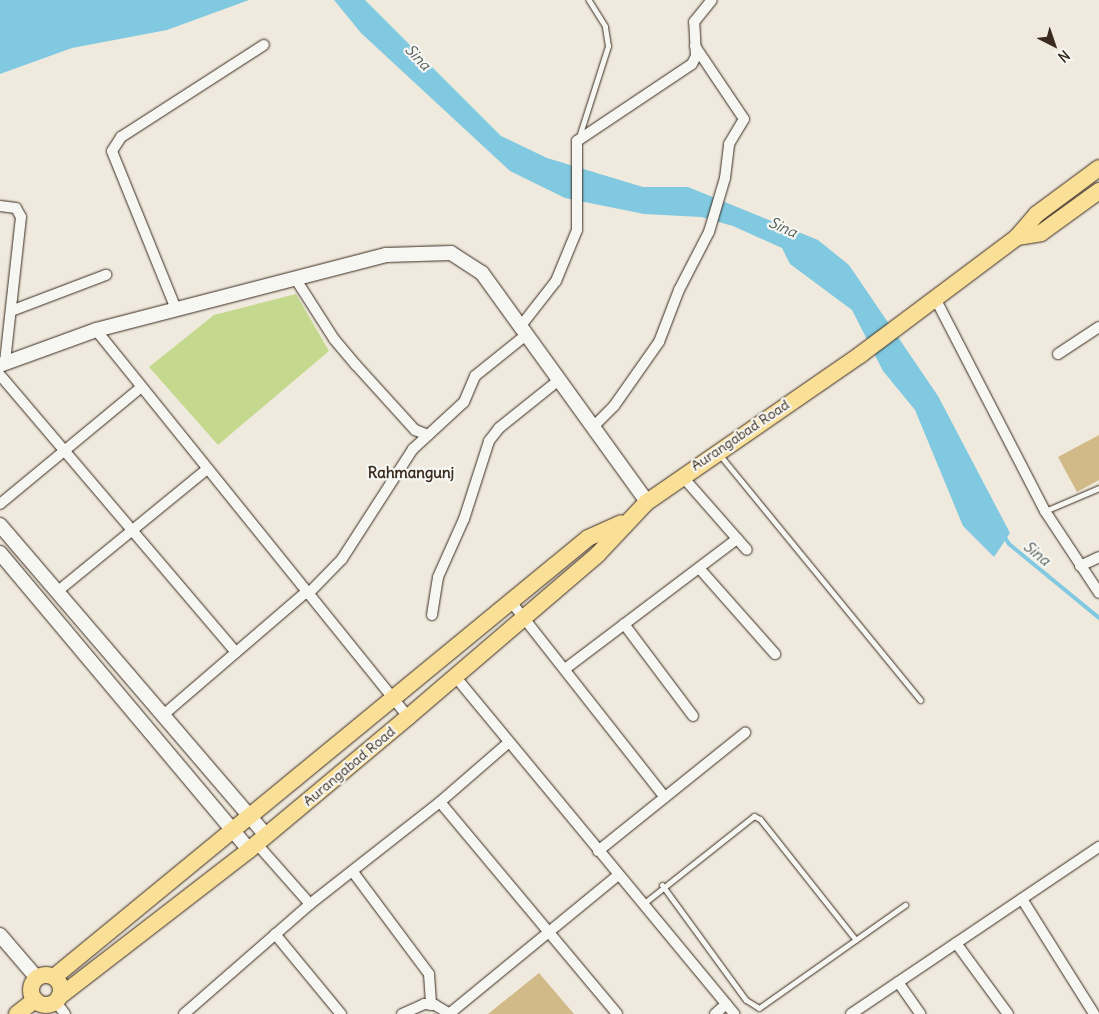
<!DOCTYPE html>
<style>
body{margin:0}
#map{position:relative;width:1099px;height:1014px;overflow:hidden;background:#efeadd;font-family:Delius,sans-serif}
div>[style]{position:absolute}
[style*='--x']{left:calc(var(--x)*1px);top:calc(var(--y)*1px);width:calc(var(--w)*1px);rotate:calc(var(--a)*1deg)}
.green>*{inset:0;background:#c5d98e}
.water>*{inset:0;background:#80c9e0}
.stream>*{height:4px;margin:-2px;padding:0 2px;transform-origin:2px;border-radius:2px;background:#80c9e0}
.building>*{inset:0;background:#d2b988}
.roads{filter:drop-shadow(0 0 1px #3b2a1e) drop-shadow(0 0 1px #3b2a1e)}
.service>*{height:5px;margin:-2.5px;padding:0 2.5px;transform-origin:2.5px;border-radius:2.5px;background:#f6f6f2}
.minor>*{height:10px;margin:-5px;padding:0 5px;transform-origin:5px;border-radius:5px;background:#f6f6f2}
.tertiary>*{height:14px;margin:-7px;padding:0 7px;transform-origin:7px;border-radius:7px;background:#f6f6f2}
.primary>*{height:16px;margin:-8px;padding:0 8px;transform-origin:8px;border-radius:8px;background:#fadf96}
.primary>.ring{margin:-8px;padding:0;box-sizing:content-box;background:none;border:16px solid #fadf96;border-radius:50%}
span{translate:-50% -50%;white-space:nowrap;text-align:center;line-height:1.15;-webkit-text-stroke:4.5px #f6f6f2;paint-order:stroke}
.street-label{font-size:14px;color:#3b2a1e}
.water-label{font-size:15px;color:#505a58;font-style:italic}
.neighbourhood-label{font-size:15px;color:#3b2a1e;font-weight:700}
.north{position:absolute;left:1029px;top:20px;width:50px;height:50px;-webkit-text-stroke:4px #f6f6f2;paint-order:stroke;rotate:139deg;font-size:14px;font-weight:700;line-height:20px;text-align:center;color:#3b2a1e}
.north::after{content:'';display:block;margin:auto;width:18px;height:22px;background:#3b2a1e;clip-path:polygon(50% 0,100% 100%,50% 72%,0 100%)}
</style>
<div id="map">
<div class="green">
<div style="clip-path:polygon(296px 294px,329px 351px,218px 445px,149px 367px,214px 315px)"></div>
</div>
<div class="water">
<div style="clip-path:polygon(0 0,249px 0,167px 30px,72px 48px,0 74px)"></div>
<div style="clip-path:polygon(334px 0,365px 0,501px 136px,547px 158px,643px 187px,688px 187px,818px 240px,849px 265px,938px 396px,1010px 533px,994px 557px,963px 526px,915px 410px,883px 371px,852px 310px,790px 264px,782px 248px,733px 226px,701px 217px,644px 214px,565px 198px,510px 171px,361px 33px)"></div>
</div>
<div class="stream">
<div style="--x:1004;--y:536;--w:9;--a:58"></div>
<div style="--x:1009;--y:544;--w:117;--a:39.4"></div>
</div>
<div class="building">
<div style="clip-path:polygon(1099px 435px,1099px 480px,1077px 492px,1058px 457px)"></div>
<div style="clip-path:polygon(539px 973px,574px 1014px,488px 1014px)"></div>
</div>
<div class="roads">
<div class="service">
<div style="--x:578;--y:140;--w:99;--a:-72.3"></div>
<div style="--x:608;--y:46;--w:20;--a:-99"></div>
<div style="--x:605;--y:26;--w:31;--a:-122"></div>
<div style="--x:719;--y:454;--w:318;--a:50.7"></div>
<div style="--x:1045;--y:511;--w:59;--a:-23.1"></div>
<div style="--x:662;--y:885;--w:142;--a:53.9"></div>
<div style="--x:746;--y:1000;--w:15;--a:32"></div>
<div style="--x:759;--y:1008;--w:179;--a:-35.2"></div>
<div style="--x:643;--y:904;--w:142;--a:-38.4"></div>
<div style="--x:754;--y:816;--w:7;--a:27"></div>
<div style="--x:760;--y:819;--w:154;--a:51.6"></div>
</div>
<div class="minor">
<div style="--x:0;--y:206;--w:16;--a:7"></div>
<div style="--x:16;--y:208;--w:10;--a:61"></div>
<div style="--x:21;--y:217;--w:147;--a:96.3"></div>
<div style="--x:295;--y:278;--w:72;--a:57.4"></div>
<div style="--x:334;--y:339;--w:34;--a:50"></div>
<div style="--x:356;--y:365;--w:88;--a:47.8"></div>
<div style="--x:415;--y:430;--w:14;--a:21"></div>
<div style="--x:935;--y:298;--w:240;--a:62.7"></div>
<div style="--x:1045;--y:511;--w:98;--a:56.6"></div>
<div style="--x:176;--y:309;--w:170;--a:-112.1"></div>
<div style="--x:112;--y:151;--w:17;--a:-57"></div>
<div style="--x:121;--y:137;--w:170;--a:-32.8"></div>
<div style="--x:11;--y:311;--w:102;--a:-20.8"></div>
<div style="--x:520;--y:327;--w:58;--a:-52"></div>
<div style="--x:556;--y:281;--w:55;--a:-67.6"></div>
<div style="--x:577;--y:230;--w:89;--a:-90"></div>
<div style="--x:577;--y:141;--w:138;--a:-33.8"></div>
<div style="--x:692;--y:64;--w:9;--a:-63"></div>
<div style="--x:696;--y:56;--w:34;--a:-93"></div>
<div style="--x:694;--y:22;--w:28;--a:-51"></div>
<div style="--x:96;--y:330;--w:497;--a:51.1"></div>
<div style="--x:1058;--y:354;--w:49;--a:-33.4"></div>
<div style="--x:0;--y:375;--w:364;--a:49.6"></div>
<div style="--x:593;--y:427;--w:30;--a:-45"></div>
<div style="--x:614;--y:406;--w:78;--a:-54.9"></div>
<div style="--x:659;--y:342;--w:56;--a:-69"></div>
<div style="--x:679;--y:290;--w:65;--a:-62.7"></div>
<div style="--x:709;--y:232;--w:56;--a:-73.5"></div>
<div style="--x:725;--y:178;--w:34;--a:-83"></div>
<div style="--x:729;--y:144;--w:29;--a:-59"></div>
<div style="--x:744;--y:119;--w:88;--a:-123.9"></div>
<div style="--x:682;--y:476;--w:98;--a:48.7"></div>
<div style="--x:0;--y:504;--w:182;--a:-39.6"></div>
<div style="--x:1080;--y:566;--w:21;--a:-25"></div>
<div style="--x:699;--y:568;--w:115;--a:48.5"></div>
<div style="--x:58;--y:591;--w:191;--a:-39.3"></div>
<div style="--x:308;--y:594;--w:49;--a:-45.8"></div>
<div style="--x:342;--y:559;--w:131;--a:-57.2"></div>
<div style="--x:413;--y:449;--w:69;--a:-42.7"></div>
<div style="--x:464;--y:402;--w:28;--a:-67"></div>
<div style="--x:475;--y:376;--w:65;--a:-38.8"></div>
<div style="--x:512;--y:603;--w:246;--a:51.8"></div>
<div style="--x:432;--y:615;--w:38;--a:-81"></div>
<div style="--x:438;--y:577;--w:64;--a:-65.9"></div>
<div style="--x:464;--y:519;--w:82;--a:-72.2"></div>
<div style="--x:489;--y:441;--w:16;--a:-52"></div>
<div style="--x:499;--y:428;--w:77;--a:-38.7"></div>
<div style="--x:624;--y:624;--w:115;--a:53.1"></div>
<div style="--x:565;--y:669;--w:216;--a:-37.1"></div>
<div style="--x:454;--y:675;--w:440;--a:50.4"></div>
<div style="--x:162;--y:716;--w:190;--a:-40.7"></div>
<div style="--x:440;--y:802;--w:90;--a:-40.9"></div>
<div style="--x:256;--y:843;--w:81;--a:48.5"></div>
<div style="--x:598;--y:851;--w:189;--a:-38.8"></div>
<div style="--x:353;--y:872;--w:127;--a:53.3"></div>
<div style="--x:429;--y:974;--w:31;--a:86"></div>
<div style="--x:1022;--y:899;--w:136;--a:57.9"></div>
<div style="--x:275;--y:934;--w:104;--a:50.5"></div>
<div style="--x:956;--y:943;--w:88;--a:53.8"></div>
<div style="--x:898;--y:982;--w:39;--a:55"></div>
<div style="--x:56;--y:1002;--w:15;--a:53"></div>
<div style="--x:184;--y:1014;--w:167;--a:-41.1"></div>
<div style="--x:310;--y:904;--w:165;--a:-38.1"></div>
<div style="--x:440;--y:802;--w:276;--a:50.1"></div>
<div style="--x:402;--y:1014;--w:24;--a:-24"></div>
<div style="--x:424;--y:1004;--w:11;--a:5"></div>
<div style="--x:435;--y:1005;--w:17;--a:31"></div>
<div style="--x:449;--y:1014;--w:219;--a:-39.4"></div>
<div style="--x:715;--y:1014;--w:15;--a:-42"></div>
<div style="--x:851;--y:1014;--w:299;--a:-34"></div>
</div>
<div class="tertiary">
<div style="--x:0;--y:365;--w:102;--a:-20"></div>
<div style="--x:96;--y:330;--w:300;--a:-14.5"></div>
<div style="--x:386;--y:255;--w:65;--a:-1.8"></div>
<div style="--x:451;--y:253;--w:37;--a:33"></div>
<div style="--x:482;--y:273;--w:282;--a:54.2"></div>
<div style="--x:0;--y:525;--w:408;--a:49.4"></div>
<div style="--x:0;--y:553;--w:388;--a:50"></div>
<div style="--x:0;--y:935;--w:57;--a:49.3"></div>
</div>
<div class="primary">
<div style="--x:1017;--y:237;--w:24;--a:-9"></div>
<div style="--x:1041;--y:233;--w:72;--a:-35.9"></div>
<div class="ring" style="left:31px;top:975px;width:14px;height:14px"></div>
<div style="--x:54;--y:977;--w:691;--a:-39.42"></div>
<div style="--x:588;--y:538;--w:36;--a:-24"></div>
<div style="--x:59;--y:997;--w:240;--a:-37.7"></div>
<div style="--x:249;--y:850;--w:207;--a:-39.9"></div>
<div style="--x:408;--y:717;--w:250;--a:-40.6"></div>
<div style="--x:598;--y:554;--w:71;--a:-46.7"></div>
<div style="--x:647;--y:502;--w:259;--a:-34.6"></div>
<div style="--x:860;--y:355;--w:196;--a:-36.9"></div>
<div style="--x:1017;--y:237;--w:30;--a:-49"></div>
<div style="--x:1037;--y:214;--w:77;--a:-36.6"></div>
<div style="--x:17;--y:1014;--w:23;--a:-38"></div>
</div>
</div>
<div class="street-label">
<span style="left:740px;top:435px;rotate:-34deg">Aurangabad Road</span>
<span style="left:349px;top:766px;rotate:-40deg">Aurangabad Road</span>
</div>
<div class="water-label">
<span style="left:418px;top:57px;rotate:46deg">Sina</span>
<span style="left:783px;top:227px;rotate:24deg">Sina</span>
<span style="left:1037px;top:553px;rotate:39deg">Sina</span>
</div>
<div class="neighbourhood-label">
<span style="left:411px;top:473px">Rahmangunj</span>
</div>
<div class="north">N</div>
</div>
